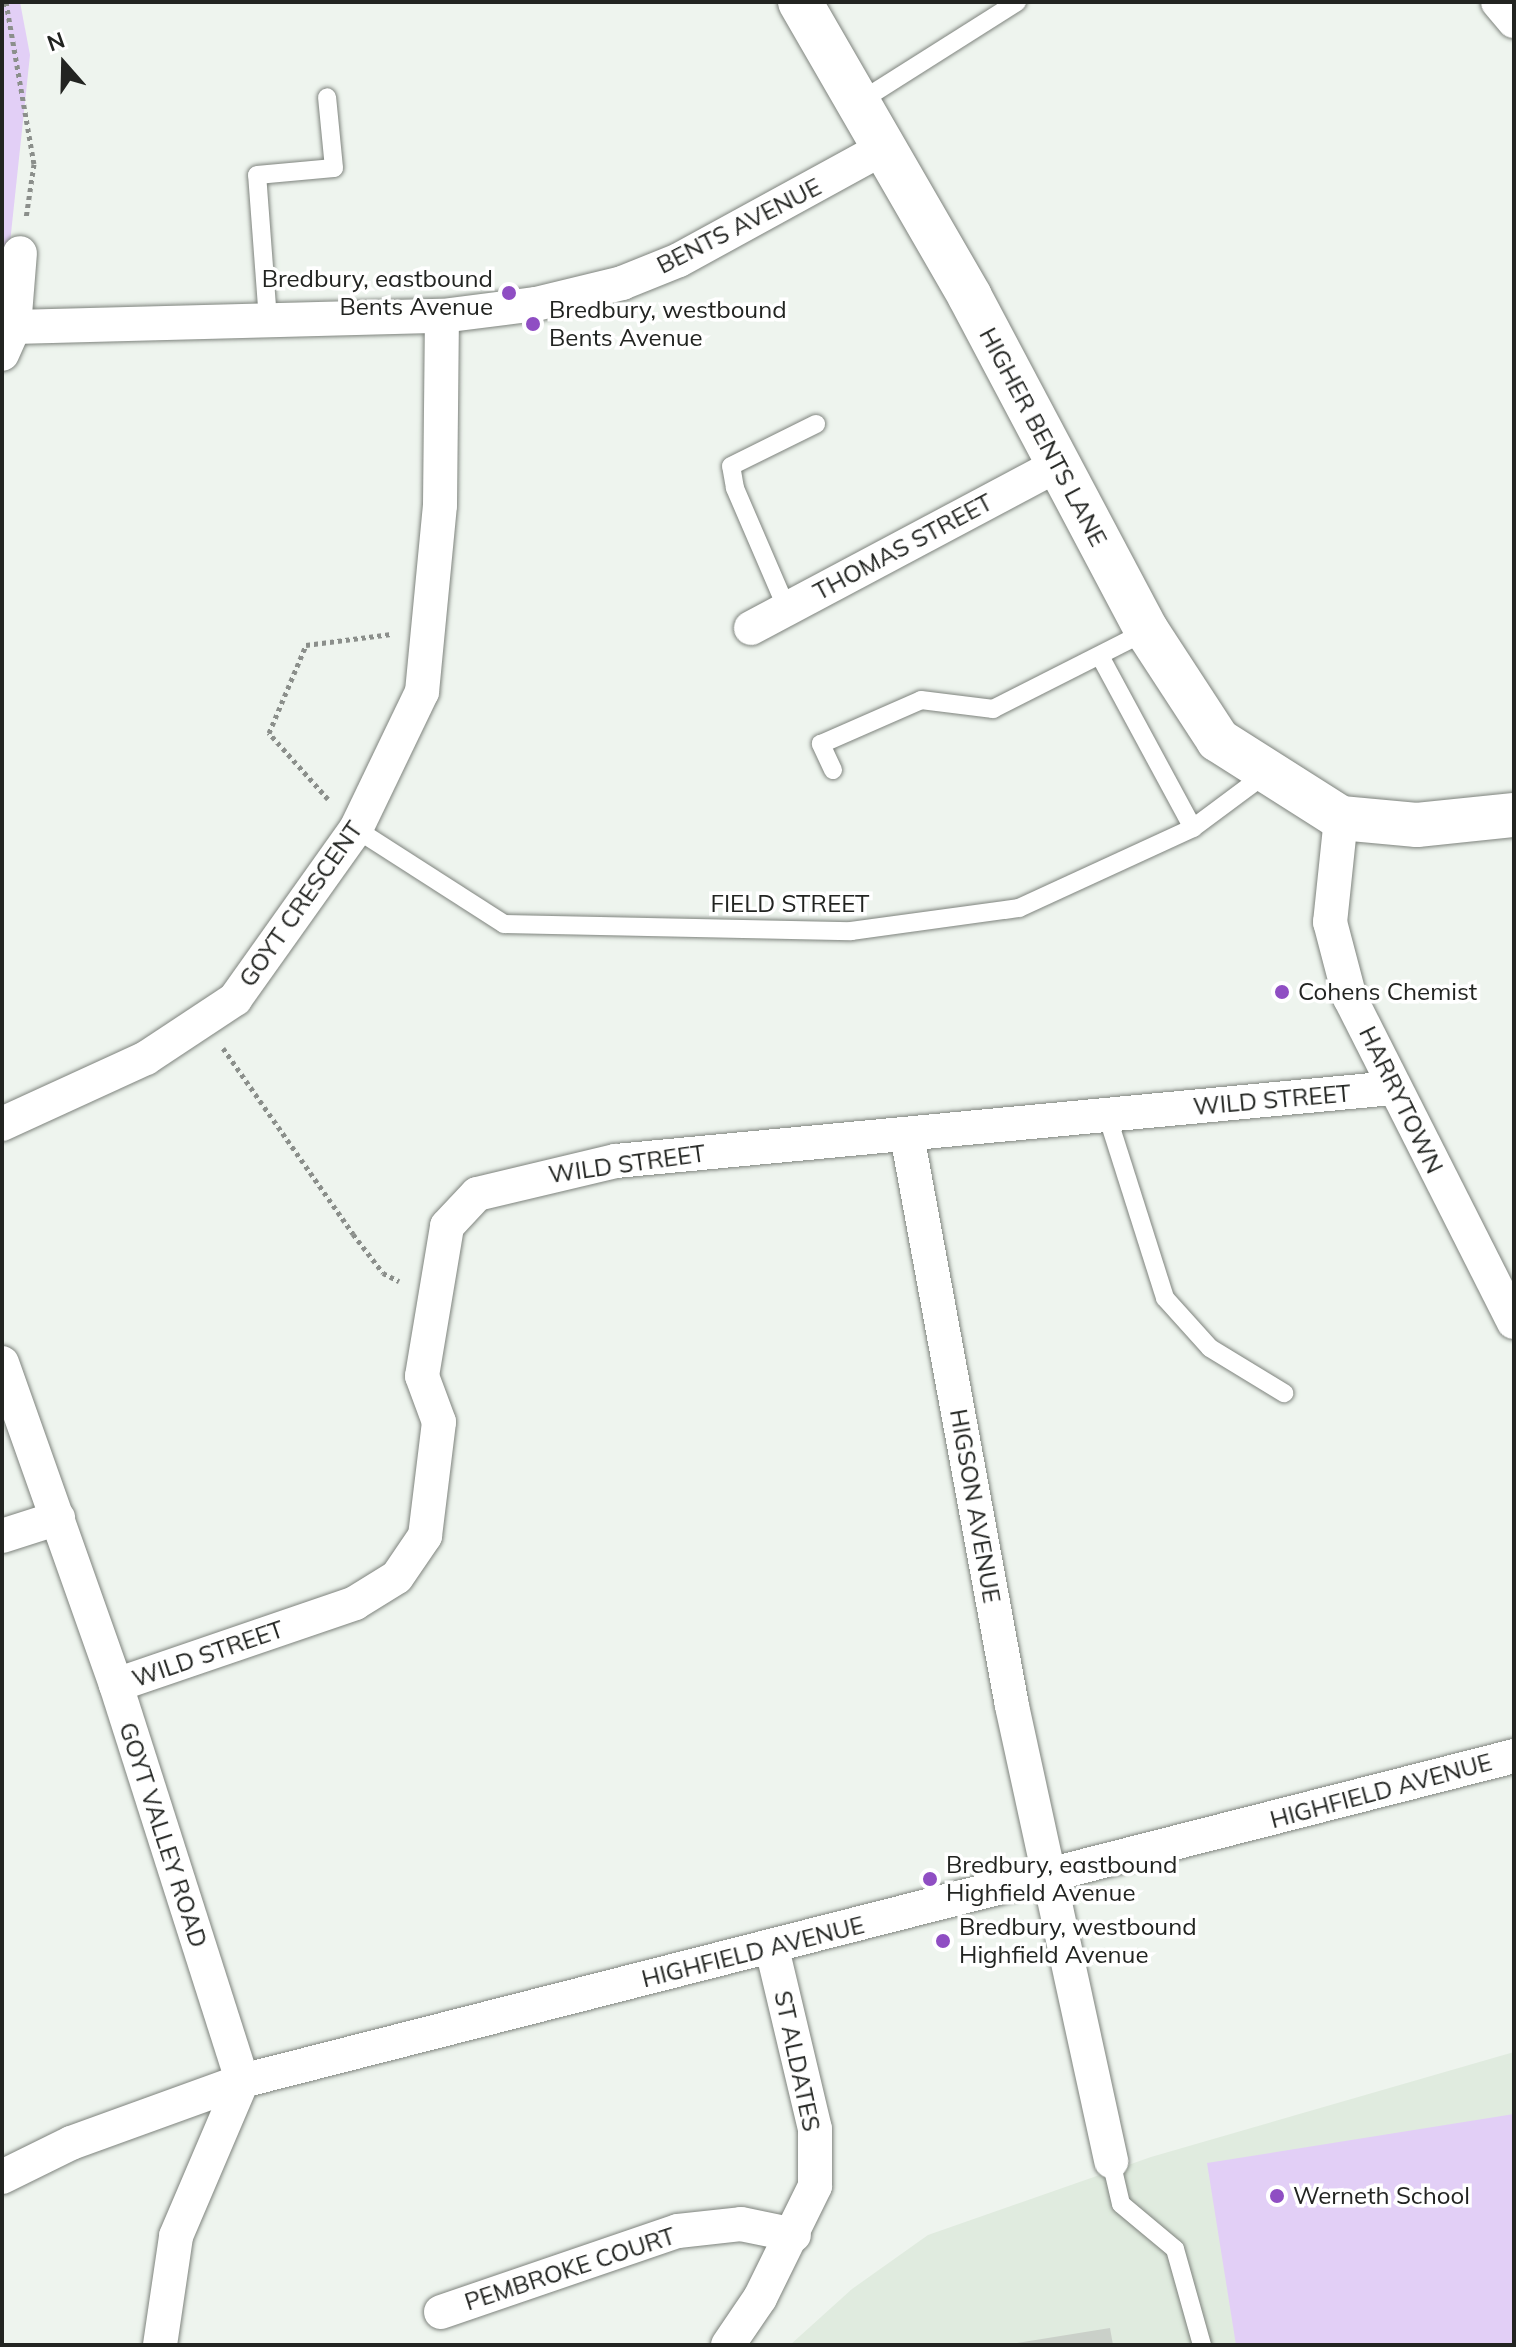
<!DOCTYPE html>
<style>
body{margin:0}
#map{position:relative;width:1516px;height:2347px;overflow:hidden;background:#eef4ee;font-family:Mulish,sans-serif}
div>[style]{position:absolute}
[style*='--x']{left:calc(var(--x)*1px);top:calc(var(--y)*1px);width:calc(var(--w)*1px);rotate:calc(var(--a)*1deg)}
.built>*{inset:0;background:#e0ebdf}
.green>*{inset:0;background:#e2cff6}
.building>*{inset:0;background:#cad0c9}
.path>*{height:5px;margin-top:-2.5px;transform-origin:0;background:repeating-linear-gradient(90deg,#8b8f8b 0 4px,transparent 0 8px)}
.roads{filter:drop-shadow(0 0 2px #7e837d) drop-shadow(0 0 2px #7e837d)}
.lane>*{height:18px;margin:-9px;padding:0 9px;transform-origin:9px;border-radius:9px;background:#fff}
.street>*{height:34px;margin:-17px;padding:0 17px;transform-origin:17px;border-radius:17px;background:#fff}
.primary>*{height:44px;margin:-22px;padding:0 22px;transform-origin:22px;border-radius:22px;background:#fff}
.dots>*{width:22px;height:22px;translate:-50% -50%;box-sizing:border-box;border:4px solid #fff;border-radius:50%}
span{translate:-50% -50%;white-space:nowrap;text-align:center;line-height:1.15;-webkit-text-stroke:7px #fff;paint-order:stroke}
.street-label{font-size:24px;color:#222421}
.poi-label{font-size:24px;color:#222421}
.right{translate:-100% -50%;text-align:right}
.left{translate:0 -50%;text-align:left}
.frame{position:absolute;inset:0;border:4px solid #222421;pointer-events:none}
.north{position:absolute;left:24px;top:24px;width:80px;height:80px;-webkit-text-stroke:6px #fff;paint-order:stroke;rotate:340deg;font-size:22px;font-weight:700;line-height:32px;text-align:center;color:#222421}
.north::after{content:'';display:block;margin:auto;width:28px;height:36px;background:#222421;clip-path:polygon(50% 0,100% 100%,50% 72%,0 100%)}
</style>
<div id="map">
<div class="built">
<div style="clip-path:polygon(1514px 2052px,1514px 2345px,790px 2345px,852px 2289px,928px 2235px,1151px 2157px)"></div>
</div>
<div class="green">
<div style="clip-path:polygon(2px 2px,20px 2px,30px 55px,2px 318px)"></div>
<div style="clip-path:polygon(1514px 2114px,1514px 2345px,1236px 2345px,1207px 2163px)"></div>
</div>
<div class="building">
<div style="clip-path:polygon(1110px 2328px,1113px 2345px,1017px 2345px,1017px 2343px)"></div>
</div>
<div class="path">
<div style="--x:6;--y:2;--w:164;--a:80.2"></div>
<div style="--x:34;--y:164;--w:55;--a:98.4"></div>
<div style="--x:328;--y:799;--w:89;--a:-131.8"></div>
<div style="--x:269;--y:733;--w:95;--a:-67.2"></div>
<div style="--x:306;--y:645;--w:86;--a:-7.4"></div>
<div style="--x:223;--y:1048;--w:227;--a:55"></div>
<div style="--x:353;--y:1234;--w:49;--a:52.4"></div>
<div style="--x:383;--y:1273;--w:18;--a:27"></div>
</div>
<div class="roads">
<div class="lane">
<div style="--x:859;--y:102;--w:187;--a:-32.3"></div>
<div style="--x:268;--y:320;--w:145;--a:-94.3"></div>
<div style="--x:257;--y:175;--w:77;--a:-5.2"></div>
<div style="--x:334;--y:168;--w:71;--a:-95.6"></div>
<div style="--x:787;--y:609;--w:132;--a:-113.3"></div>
<div style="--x:735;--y:488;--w:22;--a:-100"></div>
<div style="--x:731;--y:466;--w:95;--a:-26.3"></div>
<div style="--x:1101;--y:658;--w:193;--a:61.6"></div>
<div style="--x:833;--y:770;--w:29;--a:-115"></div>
<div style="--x:821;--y:744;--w:109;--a:-23.7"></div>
<div style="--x:921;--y:700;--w:73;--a:7.1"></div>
<div style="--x:993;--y:709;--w:173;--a:-26.9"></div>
<div style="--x:356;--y:829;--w:176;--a:32.7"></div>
<div style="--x:504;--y:924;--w:347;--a:1.2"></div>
<div style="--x:851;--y:931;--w:170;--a:-7.8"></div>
<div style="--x:1019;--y:908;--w:192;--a:-24.7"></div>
<div style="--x:1193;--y:828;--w:89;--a:-36.7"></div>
<div style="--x:1107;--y:1115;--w:192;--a:72.4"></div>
<div style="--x:1165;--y:1298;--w:67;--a:48"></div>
<div style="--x:1210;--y:1348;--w:87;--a:31.3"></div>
<div style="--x:1111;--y:2161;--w:44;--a:76.9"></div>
<div style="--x:1121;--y:2204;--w:70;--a:39.8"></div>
<div style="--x:1175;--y:2249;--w:100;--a:74.3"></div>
</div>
<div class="street">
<div style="--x:1498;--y:2;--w:25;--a:50"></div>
<div style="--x:14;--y:327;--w:428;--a:-1.5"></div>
<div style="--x:442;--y:316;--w:95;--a:-7.3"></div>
<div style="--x:536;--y:304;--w:89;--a:-13.7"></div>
<div style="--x:622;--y:283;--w:61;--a:-22"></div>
<div style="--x:679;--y:260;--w:235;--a:-28.7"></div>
<div style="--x:2;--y:354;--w:30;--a:-66"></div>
<div style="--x:14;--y:327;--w:74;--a:-85.4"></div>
<div style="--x:751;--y:628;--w:345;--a:-28"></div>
<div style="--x:1341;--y:818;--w:105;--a:96"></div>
<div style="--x:1330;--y:922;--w:79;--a:75.3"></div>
<div style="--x:1350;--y:998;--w:363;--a:63.2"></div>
<div style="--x:2;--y:1124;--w:158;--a:-24.6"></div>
<div style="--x:146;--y:1058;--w:107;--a:-33.5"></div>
<div style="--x:235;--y:999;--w:209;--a:-54.6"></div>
<div style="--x:356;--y:829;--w:152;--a:-64.3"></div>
<div style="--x:422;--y:692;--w:188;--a:-84.5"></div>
<div style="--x:440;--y:505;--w:189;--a:-89.4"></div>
<div style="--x:907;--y:1135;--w:581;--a:79.58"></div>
<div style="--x:1012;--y:1706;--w:466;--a:77.7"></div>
<div style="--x:2;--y:1363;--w:342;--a:70.5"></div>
<div style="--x:116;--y:1685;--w:416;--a:72.3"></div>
<div style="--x:2;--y:1536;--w:59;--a:-17.8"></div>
<div style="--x:116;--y:1685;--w:253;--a:-18.9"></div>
<div style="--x:355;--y:1603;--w:49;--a:-31.8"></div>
<div style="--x:397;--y:1577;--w:50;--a:-55.7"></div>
<div style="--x:425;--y:1536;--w:115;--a:-83"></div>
<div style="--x:439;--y:1422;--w:49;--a:-110.3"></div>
<div style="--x:422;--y:1376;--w:152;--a:-80.5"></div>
<div style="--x:447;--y:1226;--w:44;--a:-46.8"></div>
<div style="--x:477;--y:1194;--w:143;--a:-13.4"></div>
<div style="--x:616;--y:1161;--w:779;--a:-5.37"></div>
<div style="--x:2;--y:2177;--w:77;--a:-26.2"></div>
<div style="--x:71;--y:2143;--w:182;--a:-19.9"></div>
<div style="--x:242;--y:2081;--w:1313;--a:-14.33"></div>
<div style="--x:441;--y:2312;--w:250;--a:-18.9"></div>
<div style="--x:678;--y:2231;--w:63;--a:-6.3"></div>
<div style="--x:741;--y:2224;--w:54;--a:11.7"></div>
<div style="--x:160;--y:2345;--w:110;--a:-81.6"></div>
<div style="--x:176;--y:2236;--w:168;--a:-66.9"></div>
<div style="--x:728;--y:2345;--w:57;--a:-55.8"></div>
<div style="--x:760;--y:2298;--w:125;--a:-63.8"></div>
<div style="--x:815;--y:2186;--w:57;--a:-90"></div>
<div style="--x:815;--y:2129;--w:186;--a:-103.4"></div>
</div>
<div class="primary">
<div style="--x:800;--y:2;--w:340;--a:60"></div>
<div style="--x:970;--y:297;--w:378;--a:62.1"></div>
<div style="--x:1147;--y:631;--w:130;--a:56.9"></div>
<div style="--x:1218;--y:740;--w:146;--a:32.4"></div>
<div style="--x:1341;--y:818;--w:76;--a:5.3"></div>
<div style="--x:1417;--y:825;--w:98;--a:-5.9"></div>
</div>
</div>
<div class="dots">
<div style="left:509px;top:293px;background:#8f4ec3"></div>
<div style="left:533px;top:324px;background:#8f4ec3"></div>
<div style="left:1282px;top:992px;background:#8f4ec3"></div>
<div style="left:930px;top:1879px;background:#8f4ec3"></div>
<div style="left:943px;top:1941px;background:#8f4ec3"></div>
<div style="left:1277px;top:2196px;background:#8f4ec3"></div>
</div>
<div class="street-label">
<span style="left:739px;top:226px;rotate:-27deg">BENTS AVENUE</span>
<span style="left:1043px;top:437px;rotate:62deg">HIGHER BENTS LANE</span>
<span style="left:903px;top:547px;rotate:-28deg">THOMAS STREET</span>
<span style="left:301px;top:904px;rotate:-55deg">GOYT CRESCENT</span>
<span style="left:790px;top:904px">FIELD STREET</span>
<span style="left:1272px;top:1100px;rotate:-5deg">WILD STREET</span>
<span style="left:1401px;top:1100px;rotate:64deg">HARRYTOWN</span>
<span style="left:627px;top:1164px;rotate:-8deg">WILD STREET</span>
<span style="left:975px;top:1506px;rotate:80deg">HIGSON AVENUE</span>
<span style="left:208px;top:1654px;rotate:-19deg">WILD STREET</span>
<span style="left:1381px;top:1791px;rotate:-15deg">HIGHFIELD AVENUE</span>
<span style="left:163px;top:1835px;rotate:72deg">GOYT VALLEY ROAD</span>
<span style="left:753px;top:1952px;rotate:-14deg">HIGHFIELD AVENUE</span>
<span style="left:797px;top:2061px;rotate:78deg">ST ALDATES</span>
<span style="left:570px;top:2269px;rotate:-18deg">PEMBROKE COURT</span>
</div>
<div class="poi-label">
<span class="right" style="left:493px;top:293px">Bredbury, eastbound<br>Bents Avenue</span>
<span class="left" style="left:549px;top:324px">Bredbury, westbound<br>Bents Avenue</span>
<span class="left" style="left:1298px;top:992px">Cohens Chemist</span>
<span class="left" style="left:946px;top:1879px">Bredbury, eastbound<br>Highfield Avenue</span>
<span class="left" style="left:959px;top:1941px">Bredbury, westbound<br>Highfield Avenue</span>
<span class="left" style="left:1293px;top:2196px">Werneth School</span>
</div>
<div class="frame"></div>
<div class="north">N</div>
</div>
